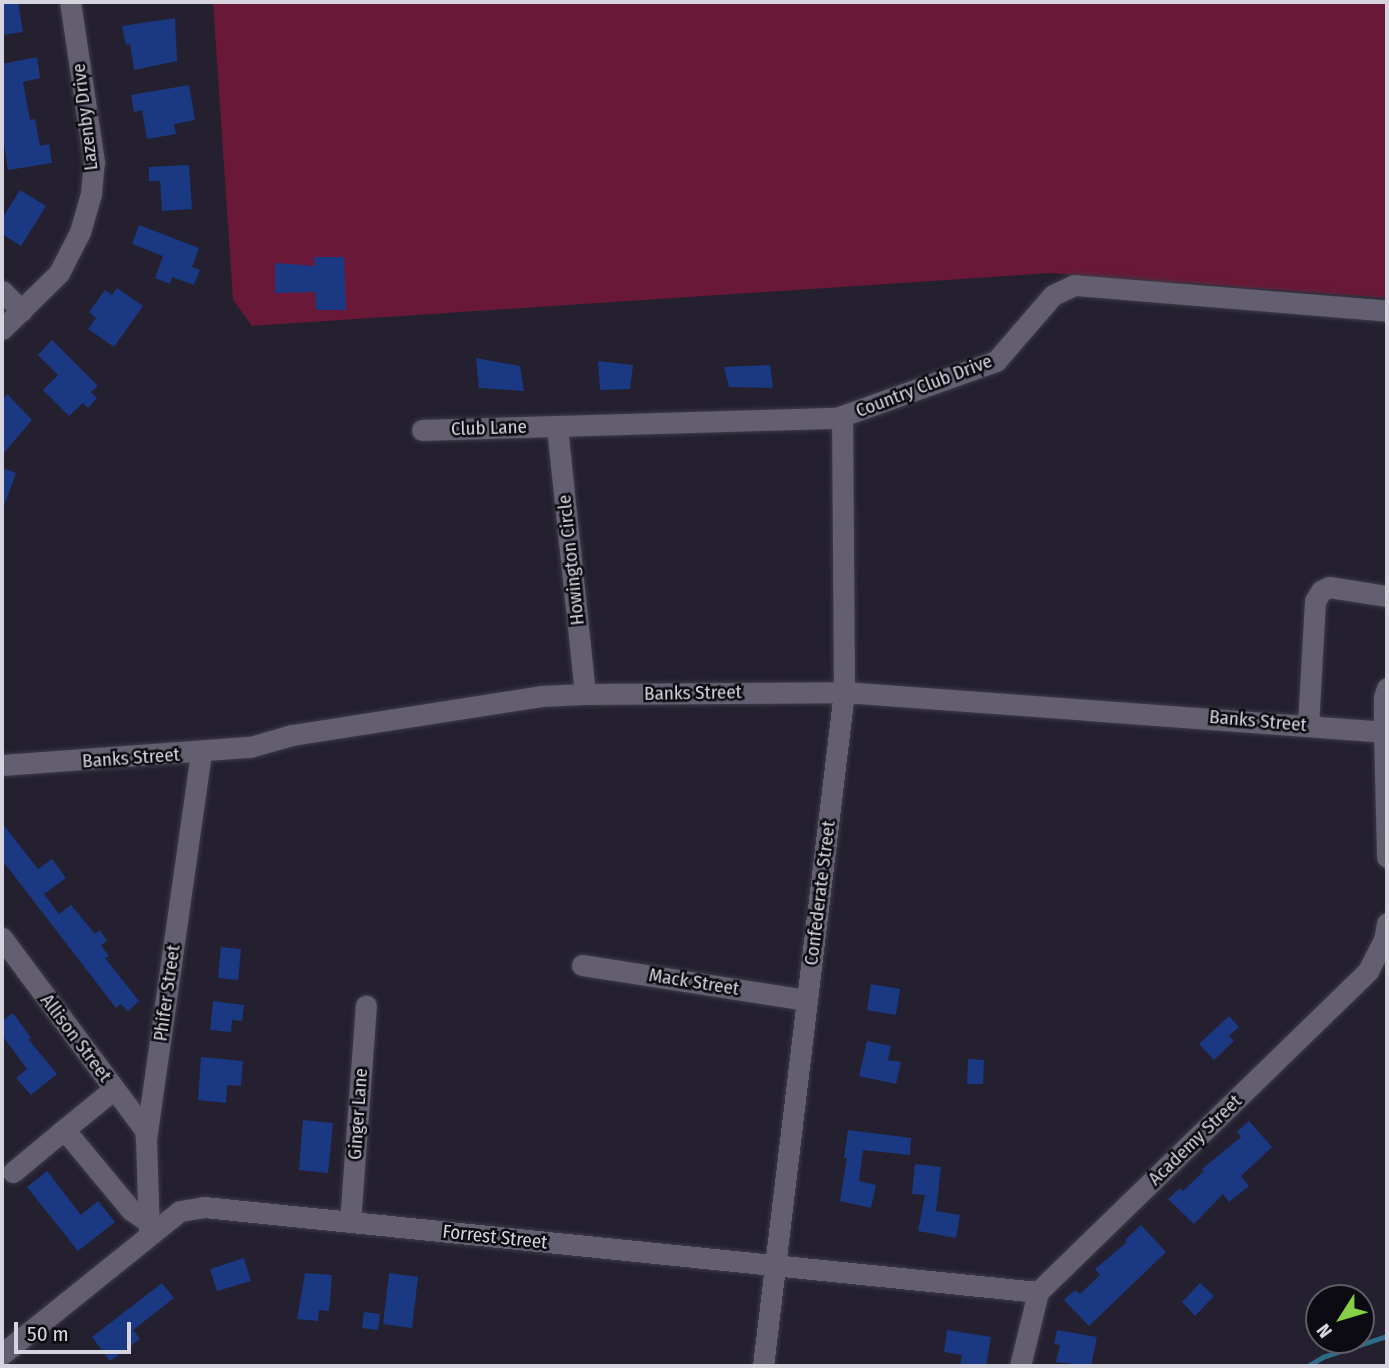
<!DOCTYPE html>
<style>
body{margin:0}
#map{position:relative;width:1389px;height:1368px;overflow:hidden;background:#24202f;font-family:"Fira Sans Condensed",sans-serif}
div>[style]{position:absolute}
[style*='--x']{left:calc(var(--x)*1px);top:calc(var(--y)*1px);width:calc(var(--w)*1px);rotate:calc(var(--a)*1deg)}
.green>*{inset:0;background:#691937}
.stream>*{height:4.5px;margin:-2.25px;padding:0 2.25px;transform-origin:2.25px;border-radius:2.25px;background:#2e6b88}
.building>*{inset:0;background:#1a3982}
.roads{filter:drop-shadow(0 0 2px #3e3a47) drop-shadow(0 0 2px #3e3a47)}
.minor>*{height:21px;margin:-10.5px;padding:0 10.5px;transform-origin:10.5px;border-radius:10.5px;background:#635e70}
span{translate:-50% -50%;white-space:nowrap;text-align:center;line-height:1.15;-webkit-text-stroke:5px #0d0b12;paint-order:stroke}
.street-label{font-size:19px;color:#d6d4de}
.frame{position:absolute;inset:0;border:4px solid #d6d4de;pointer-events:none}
.north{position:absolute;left:1305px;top:1284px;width:70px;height:70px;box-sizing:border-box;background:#0d0b12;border:2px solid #5d5b64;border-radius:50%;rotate:233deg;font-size:19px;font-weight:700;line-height:28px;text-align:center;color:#d6d4de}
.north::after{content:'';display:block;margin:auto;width:24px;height:32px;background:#88cf49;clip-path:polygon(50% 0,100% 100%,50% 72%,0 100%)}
.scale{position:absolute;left:14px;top:1322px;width:117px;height:32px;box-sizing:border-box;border:4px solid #d6d4de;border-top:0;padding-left:9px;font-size:21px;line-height:24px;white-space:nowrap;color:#d6d4de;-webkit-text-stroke:5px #0d0b12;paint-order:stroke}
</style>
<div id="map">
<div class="green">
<div style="clip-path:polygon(213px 2px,1387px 2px,1387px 298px,1050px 273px,252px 326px,233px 300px)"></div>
</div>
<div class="stream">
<div style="--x:1308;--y:1366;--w:17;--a:-31"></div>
<div style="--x:1323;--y:1357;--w:67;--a:-18.2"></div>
</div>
<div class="building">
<div style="clip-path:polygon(2px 2px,18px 2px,23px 32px,2px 35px)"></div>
<div style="clip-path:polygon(175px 18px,177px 61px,134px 70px,130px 44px,126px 45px,122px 26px)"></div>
<div style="clip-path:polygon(37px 57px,40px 78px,23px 82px,30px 120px,35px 119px,40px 146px,49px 144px,52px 163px,8px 170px,2px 131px,2px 64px)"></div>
<div style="clip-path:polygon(189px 85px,195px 120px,174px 124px,176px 134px,147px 139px,142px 110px,134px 112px,131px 95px)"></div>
<div style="clip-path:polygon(189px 165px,192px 209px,162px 211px,160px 181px,149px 181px,149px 167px)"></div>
<div style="clip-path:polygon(20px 190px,46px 206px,21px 246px,2px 234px,2px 219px)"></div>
<div style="clip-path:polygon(139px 225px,199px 248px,192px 267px,200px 270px,194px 285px,172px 277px,170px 284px,155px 278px,163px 256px,132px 244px)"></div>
<div style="clip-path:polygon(314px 257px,344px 257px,346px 310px,316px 310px,315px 292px,275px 293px,275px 263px,315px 266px)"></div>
<div style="clip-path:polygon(117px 288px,143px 306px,114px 347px,88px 329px,96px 318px,89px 312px,105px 290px,112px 295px)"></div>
<div style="clip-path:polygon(52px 340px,98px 386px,91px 392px,97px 398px,88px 408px,83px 403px,69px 416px,43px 390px,58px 375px,38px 355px)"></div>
<div style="clip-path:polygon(476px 358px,520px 366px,524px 391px,479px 388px)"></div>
<div style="clip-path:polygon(598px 361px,633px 365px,630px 389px,600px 390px)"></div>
<div style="clip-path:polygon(770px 365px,773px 388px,729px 387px,724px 367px)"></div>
<div style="clip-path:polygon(7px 394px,32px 420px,2px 455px,2px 401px)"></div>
<div style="clip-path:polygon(2px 468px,16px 473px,3px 509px,2px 509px)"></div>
<div style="clip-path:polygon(2px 823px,38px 869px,52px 859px,66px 878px,44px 894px,59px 914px,71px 905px,95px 934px,100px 930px,107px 941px,101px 945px,109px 956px,105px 958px,139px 1001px,128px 1011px,121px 1004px,116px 1008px,2px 860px)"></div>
<div style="clip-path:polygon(221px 947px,241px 949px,238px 980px,218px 978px)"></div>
<div style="clip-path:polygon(871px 984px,900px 989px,896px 1015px,867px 1010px)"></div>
<div style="clip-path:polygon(213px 1001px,244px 1005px,242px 1021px,232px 1020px,231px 1032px,210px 1030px)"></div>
<div style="clip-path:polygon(13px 1013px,31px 1038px,28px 1039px,57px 1074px,31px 1095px,16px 1078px,27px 1069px,2px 1035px,2px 1021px)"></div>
<div style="clip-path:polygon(1229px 1016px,1239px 1027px,1229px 1036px,1234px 1041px,1214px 1060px,1199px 1044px)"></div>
<div style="clip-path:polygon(867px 1041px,891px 1046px,888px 1060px,901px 1062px,896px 1084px,859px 1076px)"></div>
<div style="clip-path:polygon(201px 1057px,243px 1061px,241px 1086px,227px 1085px,226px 1103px,198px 1100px)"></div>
<div style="clip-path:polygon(968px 1059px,984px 1060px,983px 1084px,967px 1084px)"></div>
<div style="clip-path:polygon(303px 1120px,333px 1123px,328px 1173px,299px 1170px)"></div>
<div style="clip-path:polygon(1249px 1121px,1272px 1147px,1241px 1176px,1249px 1186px,1229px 1202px,1223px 1194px,1194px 1224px,1168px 1199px,1180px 1188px,1183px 1191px,1204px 1171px,1202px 1169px,1241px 1137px,1237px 1132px)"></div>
<div style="clip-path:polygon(848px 1130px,911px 1138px,910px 1155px,863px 1150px,859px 1181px,876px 1185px,871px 1208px,840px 1201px,847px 1158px,844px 1158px)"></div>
<div style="clip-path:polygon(915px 1164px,941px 1167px,936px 1211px,960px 1215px,956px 1238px,918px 1231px,925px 1195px,912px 1194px)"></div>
<div style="clip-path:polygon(47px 1171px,81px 1215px,98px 1201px,115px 1222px,78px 1251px,27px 1187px)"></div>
<div style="clip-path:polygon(1141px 1225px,1166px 1252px,1089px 1326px,1064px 1300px,1075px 1290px,1080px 1294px,1100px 1275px,1095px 1269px,1127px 1242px,1125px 1240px)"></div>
<div style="clip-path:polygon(244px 1258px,251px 1281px,217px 1291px,210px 1269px)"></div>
<div style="clip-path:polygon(305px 1273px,332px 1275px,329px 1311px,319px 1310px,318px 1321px,297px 1319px)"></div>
<div style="clip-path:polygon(389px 1273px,418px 1277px,412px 1328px,383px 1324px)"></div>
<div style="clip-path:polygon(162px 1283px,174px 1298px,133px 1330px,140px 1339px,110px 1361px,92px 1337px)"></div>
<div style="clip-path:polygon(1200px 1283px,1214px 1296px,1195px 1316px,1182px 1302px)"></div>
<div style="clip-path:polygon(364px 1312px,380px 1314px,378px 1330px,362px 1328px)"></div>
<div style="clip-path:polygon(947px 1330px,991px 1337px,986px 1366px,960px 1366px,962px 1355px,944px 1352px)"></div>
<div style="clip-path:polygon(1057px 1330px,1097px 1337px,1091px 1366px,1056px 1362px,1060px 1345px,1054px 1344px)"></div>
</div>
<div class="roads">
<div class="minor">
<div style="--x:2;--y:291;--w:28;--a:45"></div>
<div style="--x:2;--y:329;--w:80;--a:-44.5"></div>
<div style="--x:59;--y:273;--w:46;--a:-62.9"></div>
<div style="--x:80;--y:232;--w:40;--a:-74"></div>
<div style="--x:91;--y:194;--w:32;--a:-85"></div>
<div style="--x:94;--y:162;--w:162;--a:-98.5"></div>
<div style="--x:557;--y:427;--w:268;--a:84"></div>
<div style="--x:422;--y:430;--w:414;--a:-1.7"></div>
<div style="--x:836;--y:418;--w:170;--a:-19.6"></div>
<div style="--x:996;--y:361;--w:87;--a:-49.2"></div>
<div style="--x:1053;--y:295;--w:23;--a:-25"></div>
<div style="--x:1074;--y:285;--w:314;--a:4.7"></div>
<div style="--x:1387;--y:688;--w:9;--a:108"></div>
<div style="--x:1384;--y:697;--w:35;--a:90"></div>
<div style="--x:1384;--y:732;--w:125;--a:88.6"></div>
<div style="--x:1308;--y:726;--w:125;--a:-86.8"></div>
<div style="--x:1315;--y:601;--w:12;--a:-59"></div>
<div style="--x:1321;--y:591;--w:9;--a:-27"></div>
<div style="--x:1329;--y:587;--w:59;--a:8.8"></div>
<div style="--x:2;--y:765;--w:249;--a:-4.2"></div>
<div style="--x:250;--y:747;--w:44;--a:-15.9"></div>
<div style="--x:292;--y:735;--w:252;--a:-8.9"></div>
<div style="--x:541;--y:696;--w:44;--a:-2.6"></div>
<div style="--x:585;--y:694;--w:259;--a:-0.4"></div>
<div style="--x:844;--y:692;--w:544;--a:4.21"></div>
<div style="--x:2;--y:938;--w:239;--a:53.3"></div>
<div style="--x:145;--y:1130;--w:9;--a:84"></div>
<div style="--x:582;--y:965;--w:227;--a:8.9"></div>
<div style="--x:60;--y:1133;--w:70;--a:-39.2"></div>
<div style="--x:13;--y:1172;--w:61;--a:-39.7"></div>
<div style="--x:60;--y:1133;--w:8;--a:7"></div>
<div style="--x:68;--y:1134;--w:99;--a:50.3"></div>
<div style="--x:131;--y:1210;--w:22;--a:34"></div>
<div style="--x:350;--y:1222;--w:217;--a:-85.8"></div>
<div style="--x:149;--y:1234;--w:95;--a:-91.8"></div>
<div style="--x:146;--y:1139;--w:391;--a:-81.9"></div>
<div style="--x:2;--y:1354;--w:228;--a:-38.8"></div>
<div style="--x:180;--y:1211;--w:24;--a:-9"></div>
<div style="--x:204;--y:1207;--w:838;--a:5.82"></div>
<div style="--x:763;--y:1366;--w:679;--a:-83.15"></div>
<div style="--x:844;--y:692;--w:275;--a:-90.4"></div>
<div style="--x:1020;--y:1366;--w:76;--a:-76.3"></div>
<div style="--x:1038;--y:1292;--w:460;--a:-44.2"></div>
<div style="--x:1368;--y:971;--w:35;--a:-63"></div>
<div style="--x:1384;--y:940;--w:17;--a:-80"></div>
</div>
</div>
<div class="street-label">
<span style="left:85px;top:117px;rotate:-97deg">Lazenby Drive</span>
<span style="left:924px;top:386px;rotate:-21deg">Country Club Drive</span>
<span style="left:489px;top:428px;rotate:-2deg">Club Lane</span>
<span style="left:571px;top:560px;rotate:-96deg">Howington Circle</span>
<span style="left:693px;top:693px;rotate:-1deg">Banks Street</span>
<span style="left:1258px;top:721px;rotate:5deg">Banks Street</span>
<span style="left:131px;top:758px;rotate:-4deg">Banks Street</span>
<span style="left:820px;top:893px;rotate:-83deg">Confederate Street</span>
<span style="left:694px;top:982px;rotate:9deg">Mack Street</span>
<span style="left:167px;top:993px;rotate:-82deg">Phifer Street</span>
<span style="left:76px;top:1038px;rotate:53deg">Allison Street</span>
<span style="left:358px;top:1114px;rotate:-86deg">Ginger Lane</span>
<span style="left:1195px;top:1140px;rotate:-44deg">Academy Street</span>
<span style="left:495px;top:1237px;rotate:6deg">Forrest Street</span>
</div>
<div class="frame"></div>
<div class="north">N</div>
<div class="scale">50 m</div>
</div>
